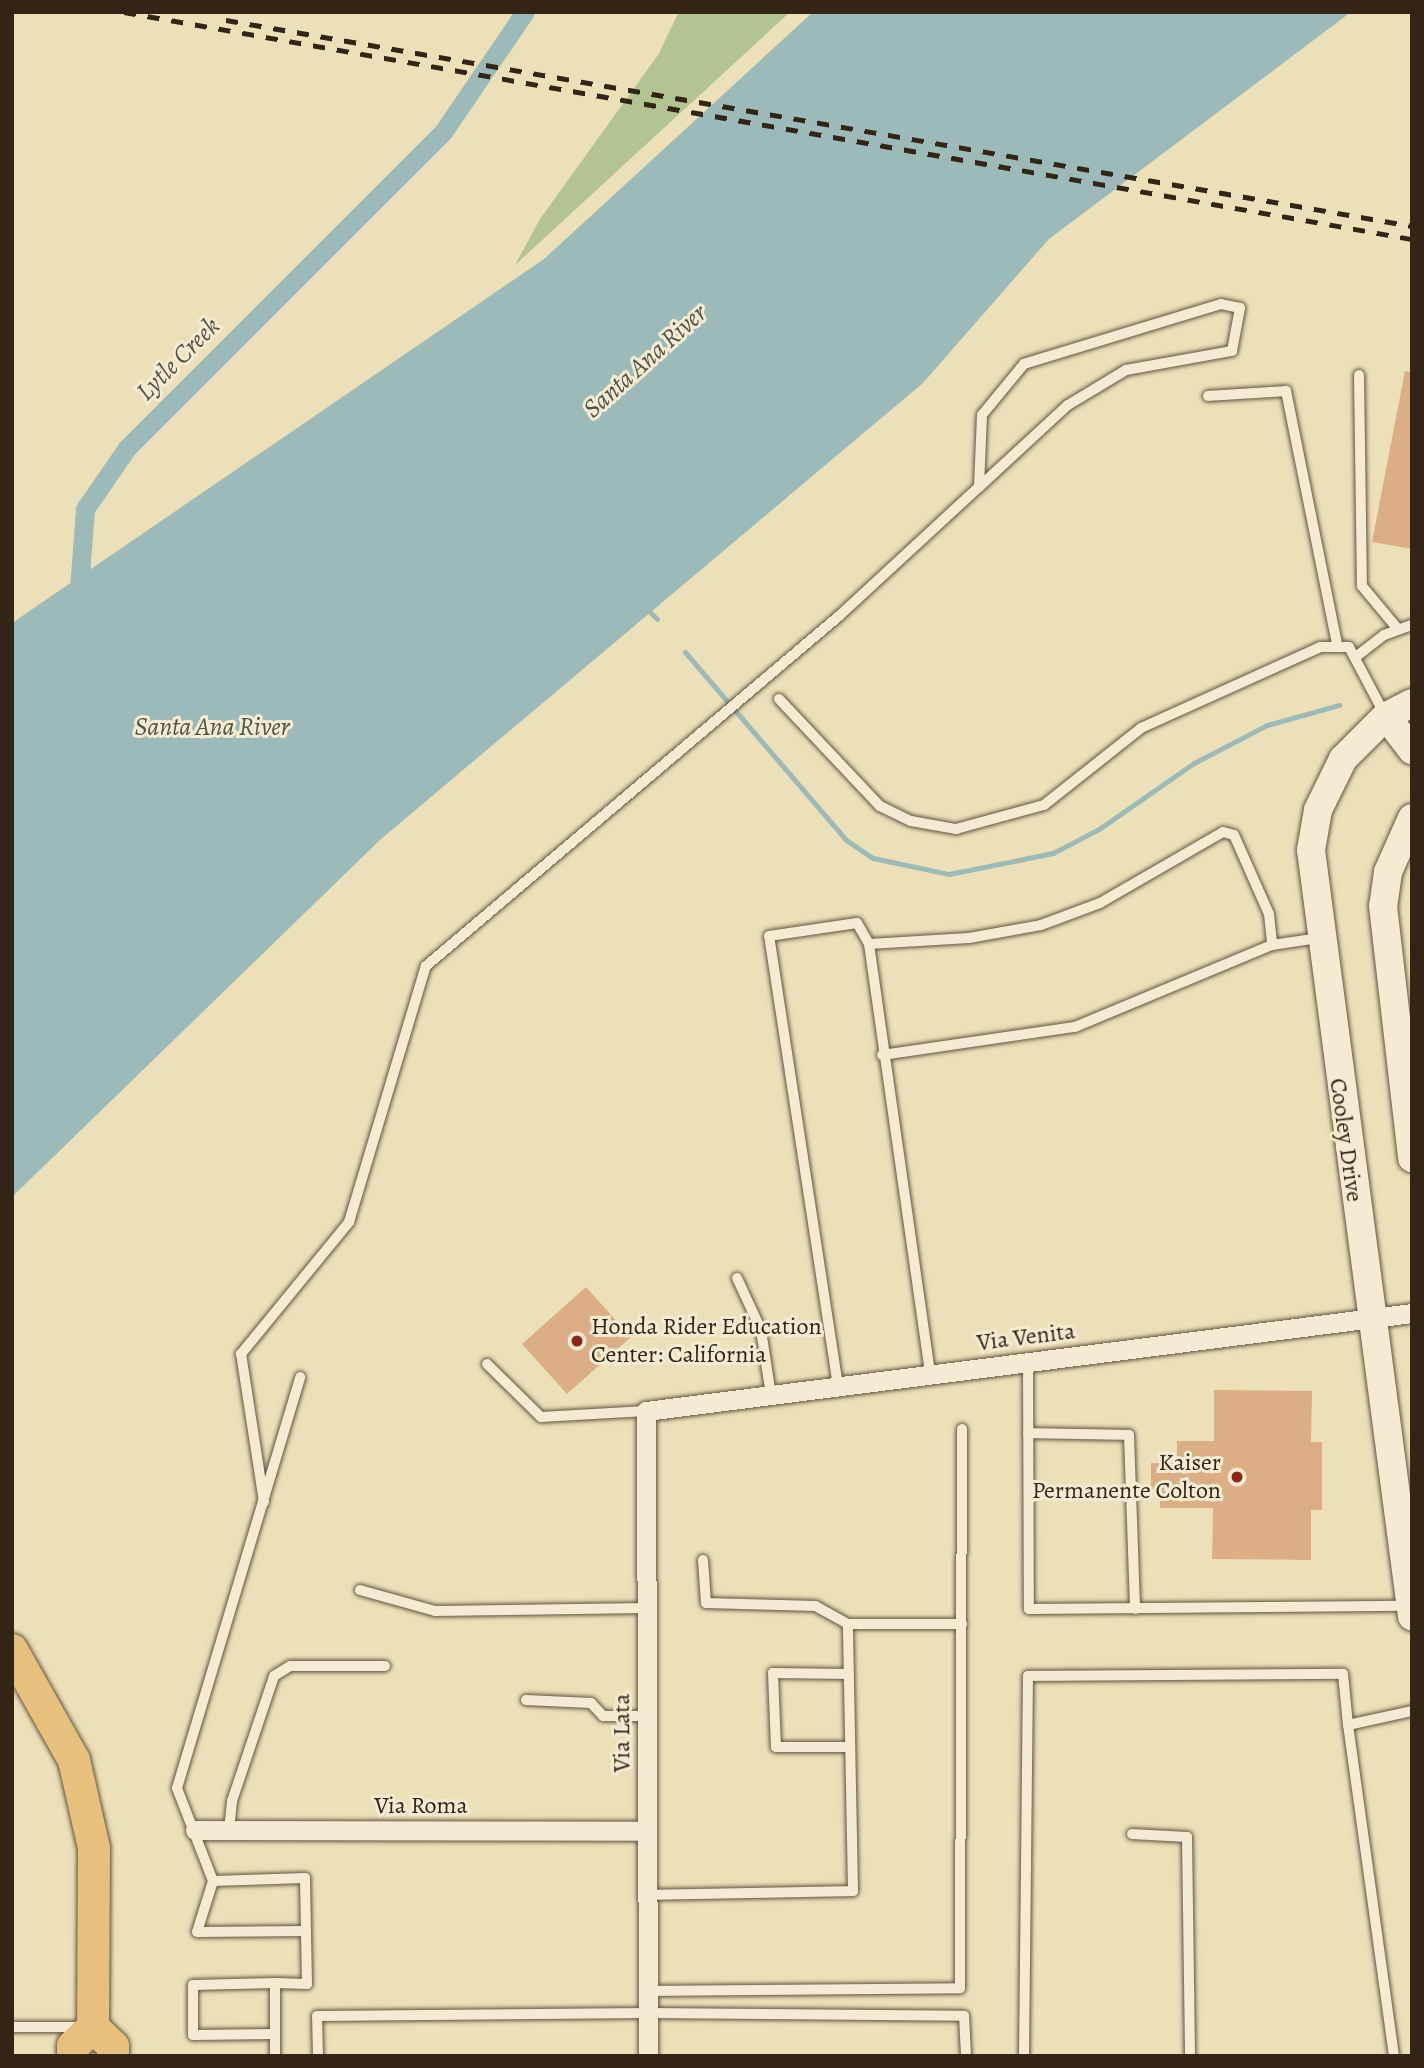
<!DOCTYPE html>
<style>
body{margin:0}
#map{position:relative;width:1424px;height:2068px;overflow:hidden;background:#ece0b9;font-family:Alegreya,serif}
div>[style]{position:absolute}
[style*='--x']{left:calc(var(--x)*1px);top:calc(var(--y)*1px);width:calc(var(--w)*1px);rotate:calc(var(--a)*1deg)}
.green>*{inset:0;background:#b2c394}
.water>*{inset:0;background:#9cbbb8}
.stream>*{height:5px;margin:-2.5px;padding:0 2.5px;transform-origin:2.5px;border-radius:2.5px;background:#9cbbb8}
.canal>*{height:19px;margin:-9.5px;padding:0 9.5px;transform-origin:9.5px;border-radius:9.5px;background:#9cbbb8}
.building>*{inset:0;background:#dcae86}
.roads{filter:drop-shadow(0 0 2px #61543f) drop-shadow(0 0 2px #61543f)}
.lane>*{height:10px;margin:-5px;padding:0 5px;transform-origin:5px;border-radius:5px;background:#f3ebd2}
.street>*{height:19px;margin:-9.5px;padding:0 9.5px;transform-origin:9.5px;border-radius:9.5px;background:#f3ebd2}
.secondary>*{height:28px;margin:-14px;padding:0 14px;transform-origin:14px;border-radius:14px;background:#f3ebd2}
.primary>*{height:32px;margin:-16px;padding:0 16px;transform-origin:16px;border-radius:16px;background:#e6c07c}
.rail>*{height:5px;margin-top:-2.5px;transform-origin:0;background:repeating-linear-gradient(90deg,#332516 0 12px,transparent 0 24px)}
.dots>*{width:19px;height:19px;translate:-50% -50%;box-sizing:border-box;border:4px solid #f3ebd2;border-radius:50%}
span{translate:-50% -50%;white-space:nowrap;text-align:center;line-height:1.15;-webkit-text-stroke:6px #f3ebd2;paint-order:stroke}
.street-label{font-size:24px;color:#332516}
.poi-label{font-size:24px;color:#332516}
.left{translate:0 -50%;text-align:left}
.right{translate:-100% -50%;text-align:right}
.water-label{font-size:26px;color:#525247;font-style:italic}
.frame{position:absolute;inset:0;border:14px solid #332516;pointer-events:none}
</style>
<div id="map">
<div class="green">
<div style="clip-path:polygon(679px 12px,790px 12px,515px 265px,540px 219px,658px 55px)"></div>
</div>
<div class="water">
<div style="clip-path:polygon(813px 12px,1351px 12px,1049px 239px,923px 383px,381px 839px,12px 1197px,12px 623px,544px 259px)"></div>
</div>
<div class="stream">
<div style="--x:647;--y:609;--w:14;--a:45"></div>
<div style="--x:685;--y:652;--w:248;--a:49.4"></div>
<div style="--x:846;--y:840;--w:32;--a:34"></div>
<div style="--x:873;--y:858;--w:78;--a:11.9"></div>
<div style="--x:949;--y:874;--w:106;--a:-11.4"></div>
<div style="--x:1053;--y:853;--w:52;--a:-27.6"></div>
<div style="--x:1099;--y:829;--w:116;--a:-34.8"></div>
<div style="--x:1194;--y:763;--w:82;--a:-27.5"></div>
<div style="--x:1267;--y:725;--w:75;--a:-15.5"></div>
</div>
<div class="canal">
<div style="--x:78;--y:601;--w:92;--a:-85.6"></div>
<div style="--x:85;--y:509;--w:74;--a:-55.5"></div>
<div style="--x:127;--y:448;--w:447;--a:-45"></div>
<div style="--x:443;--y:132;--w:145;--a:-55.7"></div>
</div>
<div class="building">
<div style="clip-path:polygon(1405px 371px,1412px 372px,1412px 549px,1372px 542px)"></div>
<div style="clip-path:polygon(586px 1287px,631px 1337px,567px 1394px,522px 1344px)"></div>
<div style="clip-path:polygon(1214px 1390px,1312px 1391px,1311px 1442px,1322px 1442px,1322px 1510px,1311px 1510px,1311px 1560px,1212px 1559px,1213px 1508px,1160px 1508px,1160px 1490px,1151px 1490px,1151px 1463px,1177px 1463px,1177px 1441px,1214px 1441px)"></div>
</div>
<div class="roads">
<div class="lane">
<div style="--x:1359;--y:375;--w:211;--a:89.2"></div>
<div style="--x:1362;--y:586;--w:55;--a:50.2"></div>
<div style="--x:1208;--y:396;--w:78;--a:-3.7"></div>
<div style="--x:1286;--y:391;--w:257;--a:78.6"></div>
<div style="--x:1357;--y:656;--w:34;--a:-38"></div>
<div style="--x:1384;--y:635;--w:30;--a:-20"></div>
<div style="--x:779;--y:699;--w:147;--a:46.7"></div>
<div style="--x:880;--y:806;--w:34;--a:26"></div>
<div style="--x:911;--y:821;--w:46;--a:10.1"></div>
<div style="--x:956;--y:829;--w:91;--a:-15.3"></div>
<div style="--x:1044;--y:805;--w:124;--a:-38.4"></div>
<div style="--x:1141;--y:728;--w:196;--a:-24.3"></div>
<div style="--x:1320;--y:647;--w:29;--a:0"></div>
<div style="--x:1349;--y:647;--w:75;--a:62.1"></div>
<div style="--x:869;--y:944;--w:434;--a:81.9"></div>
<div style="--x:882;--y:1055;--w:195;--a:-8.3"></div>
<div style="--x:1075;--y:1027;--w:213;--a:-22.6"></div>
<div style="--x:737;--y:1278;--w:57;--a:65.2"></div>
<div style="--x:761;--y:1330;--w:66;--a:81.3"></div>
<div style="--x:1028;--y:1362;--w:247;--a:89.8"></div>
<div style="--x:1029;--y:1609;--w:379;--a:-0.5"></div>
<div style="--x:487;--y:1364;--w:76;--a:44.5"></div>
<div style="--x:541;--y:1417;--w:105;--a:-3.3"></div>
<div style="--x:838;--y:1386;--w:455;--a:-98.7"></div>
<div style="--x:769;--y:936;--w:89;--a:-8.4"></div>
<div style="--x:857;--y:923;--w:24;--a:60"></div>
<div style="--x:869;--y:944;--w:100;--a:-3.4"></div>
<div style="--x:969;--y:938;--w:73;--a:-10.2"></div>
<div style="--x:1041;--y:925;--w:63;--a:-20.4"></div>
<div style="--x:1100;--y:903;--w:142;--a:-30"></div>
<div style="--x:1223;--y:832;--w:11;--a:15"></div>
<div style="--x:1234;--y:835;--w:86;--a:66.1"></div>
<div style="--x:1269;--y:914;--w:31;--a:84"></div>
<div style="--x:1272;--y:945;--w:48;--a:-8.5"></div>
<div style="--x:1028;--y:1433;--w:101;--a:1.1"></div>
<div style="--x:1129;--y:1435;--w:174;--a:88"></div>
<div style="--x:264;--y:1502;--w:150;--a:-98.8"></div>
<div style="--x:241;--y:1354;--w:171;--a:-50.7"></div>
<div style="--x:349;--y:1222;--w:267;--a:-73.3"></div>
<div style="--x:426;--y:966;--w:541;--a:-40.28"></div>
<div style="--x:839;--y:616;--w:190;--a:-42.7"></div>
<div style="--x:979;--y:487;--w:121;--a:-42.7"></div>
<div style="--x:1068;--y:405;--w:68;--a:-31.1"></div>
<div style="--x:1126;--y:370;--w:108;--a:-10.2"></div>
<div style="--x:1232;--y:351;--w:44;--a:-79.5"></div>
<div style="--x:1240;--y:308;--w:19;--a:-168"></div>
<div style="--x:1221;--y:304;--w:206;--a:163.1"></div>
<div style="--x:1024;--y:364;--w:66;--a:129.5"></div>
<div style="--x:982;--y:415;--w:72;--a:92.4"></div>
<div style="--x:360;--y:1590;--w:78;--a:15.6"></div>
<div style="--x:435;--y:1611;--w:212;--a:-0.8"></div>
<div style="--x:848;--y:1624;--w:114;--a:0"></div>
<div style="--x:849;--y:1674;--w:76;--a:-179.2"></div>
<div style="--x:773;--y:1673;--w:74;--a:87.7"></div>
<div style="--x:776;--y:1747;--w:74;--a:0"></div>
<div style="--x:526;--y:1700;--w:65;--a:2.6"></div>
<div style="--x:591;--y:1703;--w:18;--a:47"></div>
<div style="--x:603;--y:1716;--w:44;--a:0"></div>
<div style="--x:229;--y:1830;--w:29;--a:-84"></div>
<div style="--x:232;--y:1801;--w:132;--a:-71.4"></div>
<div style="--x:274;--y:1676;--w:19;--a:-32"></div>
<div style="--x:290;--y:1666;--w:95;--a:0"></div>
<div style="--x:1132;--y:1834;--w:55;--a:3.1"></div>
<div style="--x:1187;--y:1837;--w:219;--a:89.2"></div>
<div style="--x:213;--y:1881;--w:100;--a:-111.2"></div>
<div style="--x:177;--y:1788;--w:429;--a:-73.3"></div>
<div style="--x:647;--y:1895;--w:206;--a:-1.1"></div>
<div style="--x:853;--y:1891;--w:267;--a:-91.1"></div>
<div style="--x:848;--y:1624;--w:37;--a:-151"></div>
<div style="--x:816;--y:1606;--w:110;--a:-178.4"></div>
<div style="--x:706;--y:1603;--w:43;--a:-94"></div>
<div style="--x:275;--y:1983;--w:32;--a:2"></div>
<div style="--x:307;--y:1984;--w:106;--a:-91.1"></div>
<div style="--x:305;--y:1878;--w:92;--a:178.1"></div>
<div style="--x:213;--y:1881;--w:53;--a:107.4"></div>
<div style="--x:197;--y:1932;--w:109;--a:-0.5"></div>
<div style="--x:647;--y:1991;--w:313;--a:-0.5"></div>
<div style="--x:960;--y:1988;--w:559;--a:-89.8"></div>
<div style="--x:12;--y:2027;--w:70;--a:0"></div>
<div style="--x:275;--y:2034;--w:82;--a:179.3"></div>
<div style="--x:193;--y:2035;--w:50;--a:-90"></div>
<div style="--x:193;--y:1985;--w:82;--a:-1.4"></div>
<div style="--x:275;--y:1983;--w:73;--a:90"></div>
<div style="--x:318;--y:2056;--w:40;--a:-91.4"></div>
<div style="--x:317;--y:2016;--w:331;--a:-0.5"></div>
<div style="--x:648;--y:2013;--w:316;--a:0.5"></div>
<div style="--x:964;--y:2016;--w:40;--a:87.1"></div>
<div style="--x:1024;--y:2056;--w:380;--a:-89.4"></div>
<div style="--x:1028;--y:1676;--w:315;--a:-0.4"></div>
<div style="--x:1343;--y:1674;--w:51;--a:84.4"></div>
<div style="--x:1394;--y:2056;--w:334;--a:-97.9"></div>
<div style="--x:1348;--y:1725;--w:66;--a:-12.3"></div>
</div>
<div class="street">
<div style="--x:195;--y:1830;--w:452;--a:0.1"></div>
<div style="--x:648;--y:2056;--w:645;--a:-90.18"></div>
<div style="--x:646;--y:1411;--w:772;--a:-7.29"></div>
</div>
<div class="secondary">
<div style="--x:1412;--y:703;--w:29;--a:153"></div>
<div style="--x:1386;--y:716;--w:61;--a:135"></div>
<div style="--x:1343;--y:759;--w:57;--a:116.1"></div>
<div style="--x:1318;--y:810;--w:41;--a:99.9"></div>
<div style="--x:1311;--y:850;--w:773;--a:82.49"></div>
<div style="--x:1386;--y:716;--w:43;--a:52.6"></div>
<div style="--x:1412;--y:818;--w:59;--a:114"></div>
<div style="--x:1388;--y:872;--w:34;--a:98"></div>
<div style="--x:1383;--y:906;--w:254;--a:83.4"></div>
</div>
<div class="primary">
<div style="--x:12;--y:1650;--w:126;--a:60.6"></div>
<div style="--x:74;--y:1760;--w:90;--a:77.2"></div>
<div style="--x:94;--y:1848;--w:179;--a:90.3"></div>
<div style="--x:93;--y:2027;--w:28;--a:136"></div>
<div style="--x:73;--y:2046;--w:10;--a:90"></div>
<div style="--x:93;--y:2027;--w:28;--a:44"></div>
<div style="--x:113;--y:2046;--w:10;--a:90"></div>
</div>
</div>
<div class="rail">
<div style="--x:124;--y:12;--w:1308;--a:10"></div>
<div style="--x:226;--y:20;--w:1204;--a:9.85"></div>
</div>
<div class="dots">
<div style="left:577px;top:1341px;background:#8f2418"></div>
<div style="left:1237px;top:1477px;background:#8f2418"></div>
</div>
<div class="street-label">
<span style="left:1346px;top:1140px;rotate:82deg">Cooley Drive</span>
<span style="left:1026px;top:1337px;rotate:-7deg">Via Venita</span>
<span style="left:622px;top:1733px;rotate:-90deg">Via Lata</span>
<span style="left:421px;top:1806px">Via Roma</span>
</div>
<div class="poi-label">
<span class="left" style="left:591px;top:1341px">Honda Rider Education<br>Center: California</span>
<span class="right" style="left:1221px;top:1477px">Kaiser<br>Permanente Colton</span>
</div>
<div class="water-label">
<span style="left:178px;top:359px;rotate:-45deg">Lytle Creek</span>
<span style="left:645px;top:361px;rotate:-42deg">Santa Ana River</span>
<span style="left:212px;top:727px">Santa Ana River</span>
</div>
<div class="frame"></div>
</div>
